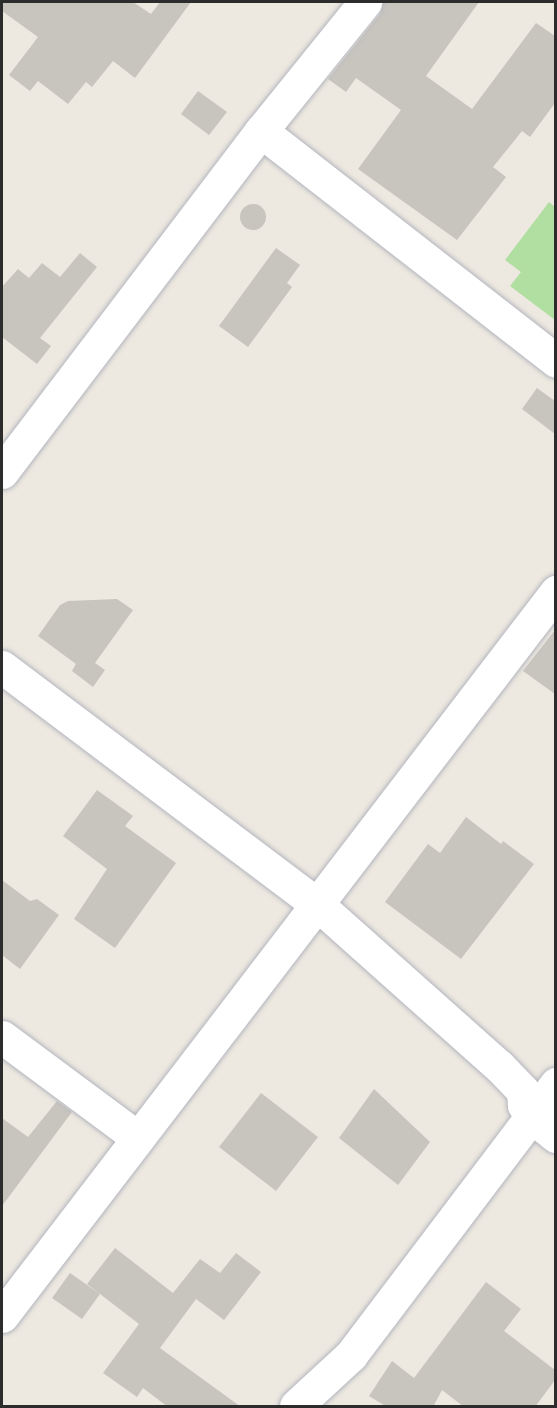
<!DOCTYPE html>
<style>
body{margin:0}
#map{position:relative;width:557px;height:1408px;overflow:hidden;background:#ede8e0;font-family:Rubik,sans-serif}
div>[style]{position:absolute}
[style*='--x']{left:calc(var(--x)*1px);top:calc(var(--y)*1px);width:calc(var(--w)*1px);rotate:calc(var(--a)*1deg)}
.green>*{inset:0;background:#b0dfa1}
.building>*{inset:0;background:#c8c5bf}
.round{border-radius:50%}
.roads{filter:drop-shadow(0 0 2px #b3b5be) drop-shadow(0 0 2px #b3b5be)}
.minor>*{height:33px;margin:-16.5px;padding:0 16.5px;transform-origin:16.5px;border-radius:16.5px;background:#fff}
span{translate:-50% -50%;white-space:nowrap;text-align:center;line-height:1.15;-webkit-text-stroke:6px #fff;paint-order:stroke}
.frame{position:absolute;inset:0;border:3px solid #2c2c2c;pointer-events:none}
</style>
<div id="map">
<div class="green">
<div style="clip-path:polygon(549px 202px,555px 207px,555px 320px,510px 286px,521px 272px,505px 260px)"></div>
</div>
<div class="building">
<div style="clip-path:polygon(2px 2px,133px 2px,151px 14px,160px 2px,191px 2px,135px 78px,113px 61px,92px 87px,86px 82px,68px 104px,38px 81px,30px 91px,9px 75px,38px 37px,2px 11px)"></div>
<div style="clip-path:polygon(383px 2px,479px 2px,426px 76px,472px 109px,536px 23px,555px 36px,555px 103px,530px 137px,522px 131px,493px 167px,506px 177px,457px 240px,358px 169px,401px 110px,356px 78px,346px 92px,328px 79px,380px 14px)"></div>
<div style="clip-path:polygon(198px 91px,227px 112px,209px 135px,181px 114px)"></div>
<div class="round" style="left:240px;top:204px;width:26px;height:26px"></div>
<div style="clip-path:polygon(276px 248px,300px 265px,287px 283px,292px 287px,248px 347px,219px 326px)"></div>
<div style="clip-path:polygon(80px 253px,97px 267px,40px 338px,51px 346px,37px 364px,2px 337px,2px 287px,18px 269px,29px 278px,42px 263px,60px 277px)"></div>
<div style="clip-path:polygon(537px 388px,555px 401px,555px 434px,522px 409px)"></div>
<div style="clip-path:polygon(117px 599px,133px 610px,95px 663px,105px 670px,93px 687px,72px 671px,76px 664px,38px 636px,60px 605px,68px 601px)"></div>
<div style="clip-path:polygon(555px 630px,555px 694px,523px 671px)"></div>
<div style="clip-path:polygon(97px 790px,133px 816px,125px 826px,176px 863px,115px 948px,74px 919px,107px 869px,63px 836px)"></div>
<div style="clip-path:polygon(466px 817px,501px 844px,503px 841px,534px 864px,461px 959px,385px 902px,428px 844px,440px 853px)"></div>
<div style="clip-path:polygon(2px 880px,30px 901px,37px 899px,59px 915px,20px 969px,2px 955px)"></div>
<div style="clip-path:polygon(374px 1089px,430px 1142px,398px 1185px,339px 1138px)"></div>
<div style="clip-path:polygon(261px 1093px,318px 1137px,276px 1191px,219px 1147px)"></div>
<div style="clip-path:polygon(57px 1101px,72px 1112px,2px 1206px,2px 1118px,28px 1137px)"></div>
<div style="clip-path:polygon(115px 1248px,173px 1293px,200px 1259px,220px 1273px,236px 1253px,261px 1272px,224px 1320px,196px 1299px,160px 1348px,241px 1407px,168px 1407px,143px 1388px,137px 1397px,103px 1373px,139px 1324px,87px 1284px)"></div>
<div style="clip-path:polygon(70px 1273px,100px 1294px,82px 1319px,52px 1298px)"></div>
<div style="clip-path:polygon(486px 1282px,521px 1309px,504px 1331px,555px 1370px,555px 1380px,535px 1407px,464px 1407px,442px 1390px,433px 1407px,387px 1407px,369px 1396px,392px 1361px,414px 1378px)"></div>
</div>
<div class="roads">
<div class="minor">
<div style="--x:261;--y:131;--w:374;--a:37.9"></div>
<div style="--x:2;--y:472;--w:428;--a:-52.8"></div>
<div style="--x:261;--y:131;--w:166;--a:-51.1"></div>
<div style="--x:2;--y:667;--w:394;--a:37"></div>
<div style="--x:317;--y:904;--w:244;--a:41.7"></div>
<div style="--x:499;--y:1066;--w:35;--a:46"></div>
<div style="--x:523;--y:1091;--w:14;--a:86"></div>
<div style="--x:524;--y:1105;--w:13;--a:58"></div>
<div style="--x:531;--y:1116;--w:32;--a:39"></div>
<div style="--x:2;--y:1037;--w:169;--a:36.6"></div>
<div style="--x:2;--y:1316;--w:912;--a:-52.58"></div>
<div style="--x:296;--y:1406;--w:75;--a:-42.8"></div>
<div style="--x:351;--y:1355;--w:340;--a:-52.9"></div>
</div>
</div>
<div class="frame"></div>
</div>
